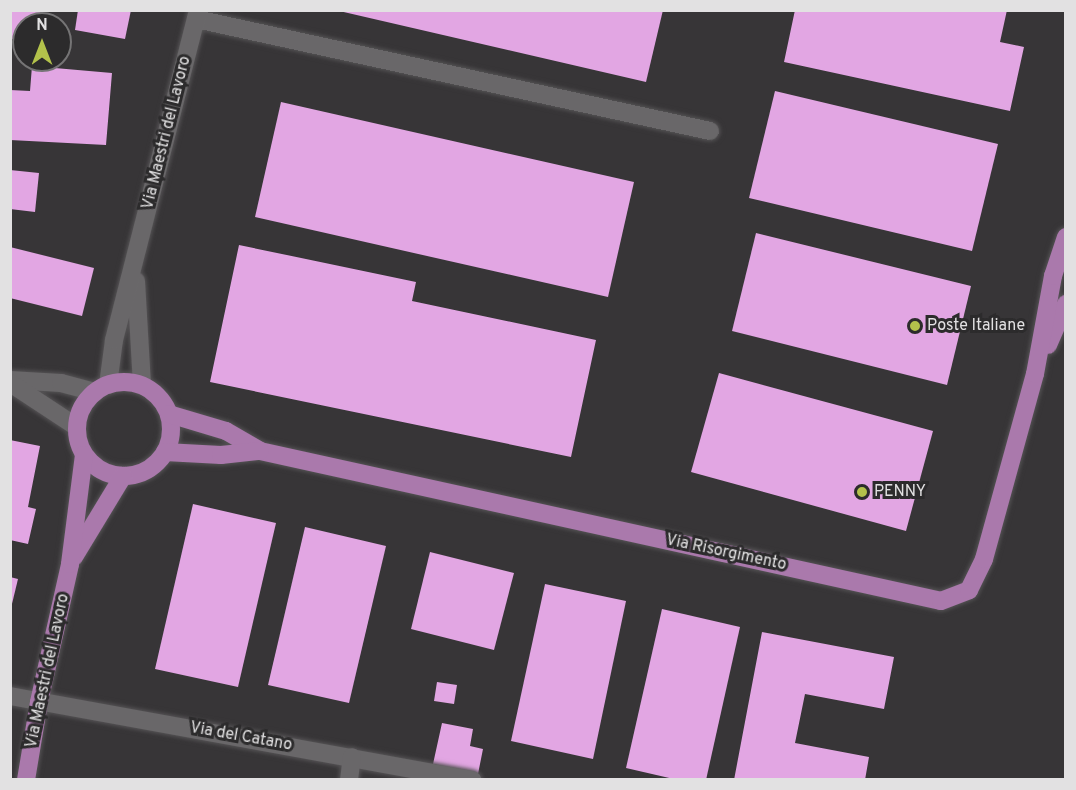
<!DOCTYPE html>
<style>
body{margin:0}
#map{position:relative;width:1076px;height:790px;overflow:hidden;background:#373537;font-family:Overpass,sans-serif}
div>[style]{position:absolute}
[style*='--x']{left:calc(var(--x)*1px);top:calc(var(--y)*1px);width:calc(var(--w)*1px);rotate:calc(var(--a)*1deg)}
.building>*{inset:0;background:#e2a6e3}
.roads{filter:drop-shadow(0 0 2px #555355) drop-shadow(0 0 2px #555355)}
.minor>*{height:18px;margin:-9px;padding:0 9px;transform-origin:9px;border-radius:9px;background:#696769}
.major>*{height:18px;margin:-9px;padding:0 9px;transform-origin:9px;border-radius:9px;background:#aa79ac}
.major>.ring{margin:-9px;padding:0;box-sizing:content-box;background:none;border:18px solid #aa79ac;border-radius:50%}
.dots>*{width:16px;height:16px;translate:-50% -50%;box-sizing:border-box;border:3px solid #2c2b2c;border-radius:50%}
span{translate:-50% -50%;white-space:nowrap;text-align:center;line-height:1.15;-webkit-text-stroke:6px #2c2b2c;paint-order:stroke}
.street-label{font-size:16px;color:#e2e1e2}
.poi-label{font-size:16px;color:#e2e1e2}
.left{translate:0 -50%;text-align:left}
.frame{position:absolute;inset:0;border:12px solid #e2e1e2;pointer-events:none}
.north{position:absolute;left:12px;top:12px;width:60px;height:60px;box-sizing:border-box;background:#2c2b2c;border:2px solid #757475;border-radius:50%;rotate:0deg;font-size:16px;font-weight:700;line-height:24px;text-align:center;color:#e2e1e2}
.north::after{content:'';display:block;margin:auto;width:21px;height:27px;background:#b3c24b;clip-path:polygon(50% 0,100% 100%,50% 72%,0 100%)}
</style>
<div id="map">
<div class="building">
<div style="clip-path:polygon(10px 10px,41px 10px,40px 14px,48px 14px,47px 24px,24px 24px,24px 40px,10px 39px)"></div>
<div style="clip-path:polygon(78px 10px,131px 10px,125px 39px,75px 30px)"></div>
<div style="clip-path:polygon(335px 10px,663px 10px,646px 82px)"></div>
<div style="clip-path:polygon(795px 10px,1007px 10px,1000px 42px,1024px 47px,1010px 111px,784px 62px)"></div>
<div style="clip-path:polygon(32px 66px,112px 73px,106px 145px,10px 140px,10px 90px,30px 91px)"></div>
<div style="clip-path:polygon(775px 91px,998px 144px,972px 251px,749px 198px)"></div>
<div style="clip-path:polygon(281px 102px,634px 182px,608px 297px,255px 217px)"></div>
<div style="clip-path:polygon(10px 170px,39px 173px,35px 212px,10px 209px)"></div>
<div style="clip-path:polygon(756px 233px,971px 286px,947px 385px,732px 331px)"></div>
<div style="clip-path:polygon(239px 245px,416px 282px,412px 301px,596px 340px,571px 457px,210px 382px)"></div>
<div style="clip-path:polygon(10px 247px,94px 268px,82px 316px,10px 298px)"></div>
<div style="clip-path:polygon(719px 373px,933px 431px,906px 531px,691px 472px)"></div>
<div style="clip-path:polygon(10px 440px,40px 446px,28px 507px,36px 509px,28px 544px,10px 540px)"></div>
<div style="clip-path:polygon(193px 504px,276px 523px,238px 687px,155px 669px)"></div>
<div style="clip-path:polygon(305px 527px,386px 546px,349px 703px,268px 685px)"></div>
<div style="clip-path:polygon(430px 552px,514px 573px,494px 650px,411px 629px)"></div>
<div style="clip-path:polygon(10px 577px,18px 579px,11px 608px,10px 608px)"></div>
<div style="clip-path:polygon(545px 584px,626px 601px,593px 759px,511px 741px)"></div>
<div style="clip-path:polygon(662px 609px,740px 627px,706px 780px,678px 780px,626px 768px)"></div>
<div style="clip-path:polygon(762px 632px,894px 657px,884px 709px,805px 694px,795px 743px,869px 757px,865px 780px,734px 780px)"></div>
<div style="clip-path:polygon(437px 682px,457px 685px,454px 704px,434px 701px)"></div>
<div style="clip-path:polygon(442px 723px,473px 729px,470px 746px,483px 749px,478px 774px,433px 764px)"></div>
</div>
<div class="roads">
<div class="minor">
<div style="--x:196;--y:19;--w:526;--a:12.29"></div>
<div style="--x:136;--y:281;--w:105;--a:86.7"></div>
<div style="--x:10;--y:380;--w:51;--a:3.4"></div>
<div style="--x:61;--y:383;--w:34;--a:15"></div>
<div style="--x:10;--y:383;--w:80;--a:33.3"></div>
<div style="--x:108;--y:385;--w:45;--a:-82.4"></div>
<div style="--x:114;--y:340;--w:341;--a:-75.7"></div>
<div style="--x:10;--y:696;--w:470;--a:10.3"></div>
<div style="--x:349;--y:780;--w:23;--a:-83"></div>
</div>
<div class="major">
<div style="--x:1048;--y:345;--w:45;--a:-66.3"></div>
<div class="ring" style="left:77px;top:382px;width:76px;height:76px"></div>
<div style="--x:169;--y:414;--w:59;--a:16.6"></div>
<div style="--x:226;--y:431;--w:39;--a:30"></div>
<div style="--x:260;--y:451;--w:697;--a:12.42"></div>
<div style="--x:941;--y:601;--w:30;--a:-21"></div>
<div style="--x:969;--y:590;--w:34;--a:-64"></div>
<div style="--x:984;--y:559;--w:192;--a:-74.6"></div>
<div style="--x:1035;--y:374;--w:100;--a:-79.6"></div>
<div style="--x:1053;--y:276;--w:41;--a:-71.6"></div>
<div style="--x:165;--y:452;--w:56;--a:3.1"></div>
<div style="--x:221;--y:455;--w:39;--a:-6"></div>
<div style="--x:74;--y:557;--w:95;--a:-58.8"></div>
<div style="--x:26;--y:780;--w:79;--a:-80.5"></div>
<div style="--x:39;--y:702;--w:141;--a:-77.3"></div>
<div style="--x:70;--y:564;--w:110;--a:-82.7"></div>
</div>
</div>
<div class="dots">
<div style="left:915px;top:326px;background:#b3c24b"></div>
<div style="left:862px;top:492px;background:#b3c24b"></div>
</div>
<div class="street-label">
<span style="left:167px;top:133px;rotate:-76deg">Via Maestri del Lavoro</span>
<span style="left:726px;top:553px;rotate:12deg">Via Risorgimento</span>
<span style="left:48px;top:671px;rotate:-78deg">Via Maestri del Lavoro</span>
<span style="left:241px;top:737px;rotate:10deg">Via del Catano</span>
</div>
<div class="poi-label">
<span class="left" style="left:927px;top:326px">Poste Italiane</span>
<span class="left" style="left:874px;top:492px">PENNY</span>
</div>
<div class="frame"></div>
<div class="north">N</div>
</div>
